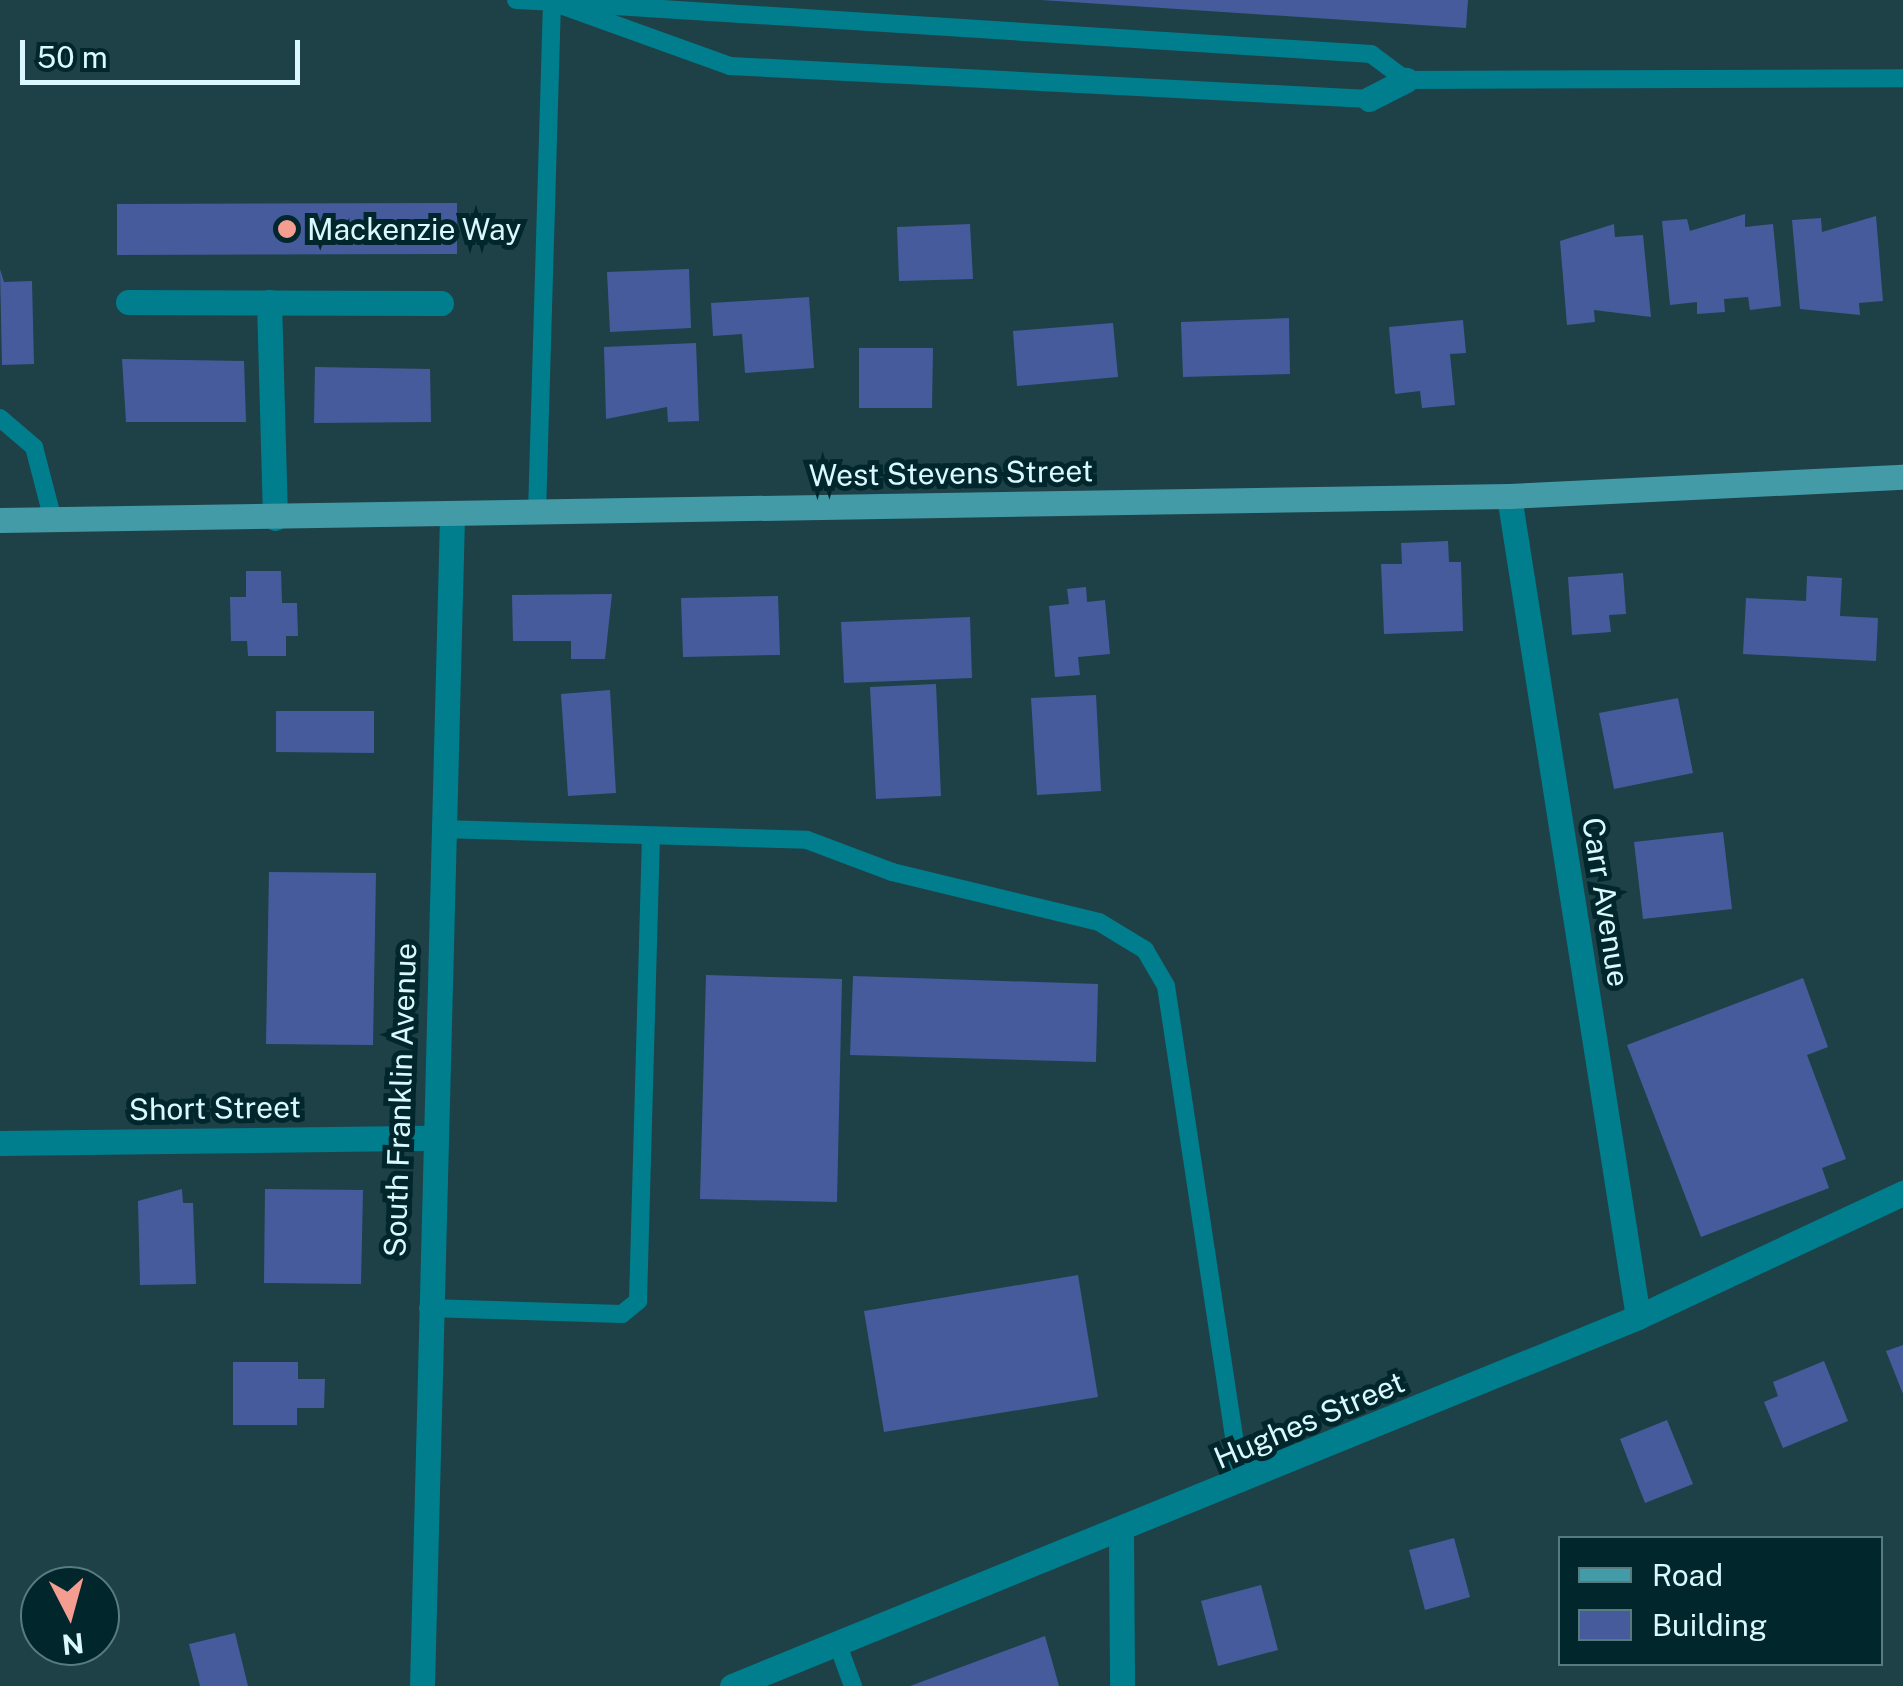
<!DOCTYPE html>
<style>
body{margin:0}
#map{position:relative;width:1903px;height:1686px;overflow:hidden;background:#1d4147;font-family:"Public Sans",sans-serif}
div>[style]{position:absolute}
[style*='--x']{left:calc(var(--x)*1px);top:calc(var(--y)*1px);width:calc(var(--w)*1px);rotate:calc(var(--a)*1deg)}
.building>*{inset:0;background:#465b9b}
.lane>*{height:18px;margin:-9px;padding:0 9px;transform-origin:9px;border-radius:9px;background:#007e8d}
.street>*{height:25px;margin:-12.5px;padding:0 12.5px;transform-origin:12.5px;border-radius:12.5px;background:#007e8d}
.secondary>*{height:25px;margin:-12.5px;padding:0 12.5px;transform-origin:12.5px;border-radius:12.5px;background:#439ba8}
.dots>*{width:28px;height:28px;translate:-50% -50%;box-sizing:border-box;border:5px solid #01272d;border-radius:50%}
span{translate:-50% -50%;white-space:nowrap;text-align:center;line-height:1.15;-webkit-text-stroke:10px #01272d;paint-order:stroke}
.poi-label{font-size:30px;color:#daf8fd}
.left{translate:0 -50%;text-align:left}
.street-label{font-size:30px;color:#daf8fd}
.legend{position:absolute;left:1558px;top:1536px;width:325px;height:130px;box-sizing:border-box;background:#01272d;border:2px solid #587b80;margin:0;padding:12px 18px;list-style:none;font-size:30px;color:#daf8fd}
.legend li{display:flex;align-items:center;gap:20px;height:50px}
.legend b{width:50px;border:2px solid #587b80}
.north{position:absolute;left:20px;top:1566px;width:100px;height:100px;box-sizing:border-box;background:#01272d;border:2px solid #587b80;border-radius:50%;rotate:174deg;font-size:28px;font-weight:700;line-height:40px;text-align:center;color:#daf8fd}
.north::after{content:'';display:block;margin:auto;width:35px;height:45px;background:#f59d90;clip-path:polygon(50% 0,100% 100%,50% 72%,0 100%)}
.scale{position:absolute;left:20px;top:40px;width:280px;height:45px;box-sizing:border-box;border:5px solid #daf8fd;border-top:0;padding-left:12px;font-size:30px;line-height:35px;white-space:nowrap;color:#daf8fd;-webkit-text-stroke:8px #01272d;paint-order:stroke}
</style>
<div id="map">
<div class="building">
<div style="clip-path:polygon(1041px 0,1468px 0,1466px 28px)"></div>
<div style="clip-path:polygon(457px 203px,457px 254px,117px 255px,117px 204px)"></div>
<div style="clip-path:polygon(1745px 214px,1745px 227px,1773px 224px,1781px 306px,1750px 310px,1748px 297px,1724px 299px,1725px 312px,1697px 314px,1697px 302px,1670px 305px,1662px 221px,1687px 219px,1690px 231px)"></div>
<div style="clip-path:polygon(1876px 216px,1883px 301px,1859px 303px,1860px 315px,1800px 309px,1792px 220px,1821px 218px,1822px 232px)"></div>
<div style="clip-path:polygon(970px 224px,973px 279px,899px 281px,897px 227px)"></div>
<div style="clip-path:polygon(1614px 224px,1615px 237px,1643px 235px,1651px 317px,1594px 310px,1595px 322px,1567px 325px,1560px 241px)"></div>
<div style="clip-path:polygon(0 269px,4px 282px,32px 281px,34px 364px,2px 365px)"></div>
<div style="clip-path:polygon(689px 269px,691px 328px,610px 332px,607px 272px)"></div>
<div style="clip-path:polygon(809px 297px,814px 368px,745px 373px,742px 334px,713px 336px,711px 303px)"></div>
<div style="clip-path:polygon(1289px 318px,1290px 374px,1183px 377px,1181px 322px)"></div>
<div style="clip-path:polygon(1463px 320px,1466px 353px,1450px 354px,1455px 405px,1422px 408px,1420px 391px,1395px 394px,1389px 327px)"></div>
<div style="clip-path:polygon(1113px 323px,1118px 377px,1017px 386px,1013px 331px)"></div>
<div style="clip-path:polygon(696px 343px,699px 421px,668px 422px,667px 407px,606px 419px,604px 347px)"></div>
<div style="clip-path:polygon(859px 348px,933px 348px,932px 408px,859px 408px)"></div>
<div style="clip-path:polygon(122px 359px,244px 361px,246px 422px,126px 422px)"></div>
<div style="clip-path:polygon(315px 367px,430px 369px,431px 422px,314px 423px)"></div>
<div style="clip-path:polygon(1448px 541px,1449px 562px,1461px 562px,1463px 631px,1384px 634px,1381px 564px,1402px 564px,1401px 543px)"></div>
<div style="clip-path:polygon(246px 571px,281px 571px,282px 603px,297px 603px,298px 636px,286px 636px,286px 656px,248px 656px,247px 641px,231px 641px,230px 597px,246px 597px)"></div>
<div style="clip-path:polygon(1623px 573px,1626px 614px,1609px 615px,1611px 632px,1572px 635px,1568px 577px)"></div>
<div style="clip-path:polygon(1807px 576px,1842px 578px,1840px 616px,1878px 618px,1876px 661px,1743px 654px,1746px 598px,1806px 601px)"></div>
<div style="clip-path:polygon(1086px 587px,1087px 602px,1105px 600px,1110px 654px,1078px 657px,1080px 675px,1055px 677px,1049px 606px,1069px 604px,1067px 589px)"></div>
<div style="clip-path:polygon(612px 594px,605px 659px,571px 659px,571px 641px,513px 641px,512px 595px)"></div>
<div style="clip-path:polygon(778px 596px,780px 655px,683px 657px,681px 598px)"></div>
<div style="clip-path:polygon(970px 617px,972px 678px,844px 683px,841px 622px)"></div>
<div style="clip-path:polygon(936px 684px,941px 796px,876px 799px,870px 687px)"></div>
<div style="clip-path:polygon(610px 690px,616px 793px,568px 796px,561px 694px)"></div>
<div style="clip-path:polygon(1096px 695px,1101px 791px,1037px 795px,1031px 698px)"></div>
<div style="clip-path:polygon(1678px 698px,1693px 773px,1614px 789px,1599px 713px)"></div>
<div style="clip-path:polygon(276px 711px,374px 711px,374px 753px,276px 752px)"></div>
<div style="clip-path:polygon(1723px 832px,1732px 909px,1643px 919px,1634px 842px)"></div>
<div style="clip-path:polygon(269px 872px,376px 873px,373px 1045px,266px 1044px)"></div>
<div style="clip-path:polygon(706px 975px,842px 979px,837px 1202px,700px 1199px)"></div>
<div style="clip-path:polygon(853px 976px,1098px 984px,1096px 1062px,850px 1055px)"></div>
<div style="clip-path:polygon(1803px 978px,1828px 1047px,1807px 1055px,1846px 1159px,1822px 1168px,1829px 1188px,1701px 1237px,1627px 1045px)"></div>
<div style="clip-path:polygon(182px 1189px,183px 1203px,193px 1203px,196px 1284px,140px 1285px,138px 1201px)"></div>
<div style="clip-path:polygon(265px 1189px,363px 1190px,361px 1284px,264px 1283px)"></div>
<div style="clip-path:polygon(1078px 1275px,1098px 1397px,884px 1432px,864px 1311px)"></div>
<div style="clip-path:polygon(1903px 1345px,1903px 1394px,1886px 1351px)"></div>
<div style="clip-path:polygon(1824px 1361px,1848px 1421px,1783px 1448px,1764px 1402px,1778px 1396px,1773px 1382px)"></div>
<div style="clip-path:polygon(233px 1362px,298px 1362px,298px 1379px,325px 1379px,324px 1408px,297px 1408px,297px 1425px,233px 1425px)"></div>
<div style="clip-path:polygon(1667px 1420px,1693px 1484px,1645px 1503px,1620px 1439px)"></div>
<div style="clip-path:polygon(1454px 1538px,1470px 1597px,1425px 1610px,1409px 1550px)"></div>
<div style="clip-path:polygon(1261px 1585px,1278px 1650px,1218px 1666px,1201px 1601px)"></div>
<div style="clip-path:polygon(235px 1633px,248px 1686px,200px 1686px,189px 1644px)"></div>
<div style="clip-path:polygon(1045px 1636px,1059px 1686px,910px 1686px)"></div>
</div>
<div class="lane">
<div style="--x:516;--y:0;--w:36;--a:3"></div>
<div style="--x:552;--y:2;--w:511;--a:91.68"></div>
<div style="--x:1369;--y:99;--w:640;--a:-177.04"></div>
<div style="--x:730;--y:66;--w:189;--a:-160.2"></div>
<div style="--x:552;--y:2;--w:821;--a:3.63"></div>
<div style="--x:1371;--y:54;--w:44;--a:36.6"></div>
<div style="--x:1406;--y:80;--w:497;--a:-0.2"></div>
<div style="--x:0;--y:418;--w:45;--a:40.5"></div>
<div style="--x:34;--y:447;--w:75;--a:75.4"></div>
<div style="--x:441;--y:829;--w:366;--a:1.7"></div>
<div style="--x:807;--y:840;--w:91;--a:20.6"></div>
<div style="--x:892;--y:872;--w:213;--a:13.6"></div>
<div style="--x:1099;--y:922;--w:54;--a:31.3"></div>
<div style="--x:1145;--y:950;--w:42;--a:59.7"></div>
<div style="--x:1166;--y:986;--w:503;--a:81.42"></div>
<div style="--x:428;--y:1308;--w:194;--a:1.8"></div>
<div style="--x:622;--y:1314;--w:21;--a:-39"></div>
<div style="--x:638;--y:1301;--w:465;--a:-88.4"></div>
<div style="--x:838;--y:1645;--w:44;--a:69.9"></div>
</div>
<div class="street">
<div style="--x:1369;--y:99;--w:42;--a:-27.2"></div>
<div style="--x:128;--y:302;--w:313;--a:0.2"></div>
<div style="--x:269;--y:302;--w:216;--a:88.4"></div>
<div style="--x:1509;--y:496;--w:831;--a:81.07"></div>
<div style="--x:0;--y:1143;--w:430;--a:-0.7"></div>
<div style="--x:1121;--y:1533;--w:153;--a:89.6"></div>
<div style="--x:422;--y:1686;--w:1170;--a:-88.53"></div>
<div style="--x:732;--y:1686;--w:978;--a:-22.16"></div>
<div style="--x:1638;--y:1317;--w:293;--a:-25.1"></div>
</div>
<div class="secondary">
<div style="--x:0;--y:520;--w:1509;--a:-0.91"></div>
<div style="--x:1509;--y:496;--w:394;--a:-2.8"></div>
</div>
<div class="dots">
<div style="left:287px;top:229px;background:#f59d90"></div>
</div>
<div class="poi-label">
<span class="left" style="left:307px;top:229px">Mackenzie Way</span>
</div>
<div class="street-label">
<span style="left:951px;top:473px;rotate:-1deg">West Stevens Street</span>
<span style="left:1606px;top:902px;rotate:81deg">Carr Avenue</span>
<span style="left:400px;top:1100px;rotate:-88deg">South Franklin Avenue</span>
<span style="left:215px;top:1108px;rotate:-1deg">Short Street</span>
<span style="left:1309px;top:1420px;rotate:-23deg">Hughes Street</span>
</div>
<ul class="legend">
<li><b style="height:12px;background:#439ba8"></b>Road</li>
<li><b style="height:28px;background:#465b9b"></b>Building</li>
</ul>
<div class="north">N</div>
<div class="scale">50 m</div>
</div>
